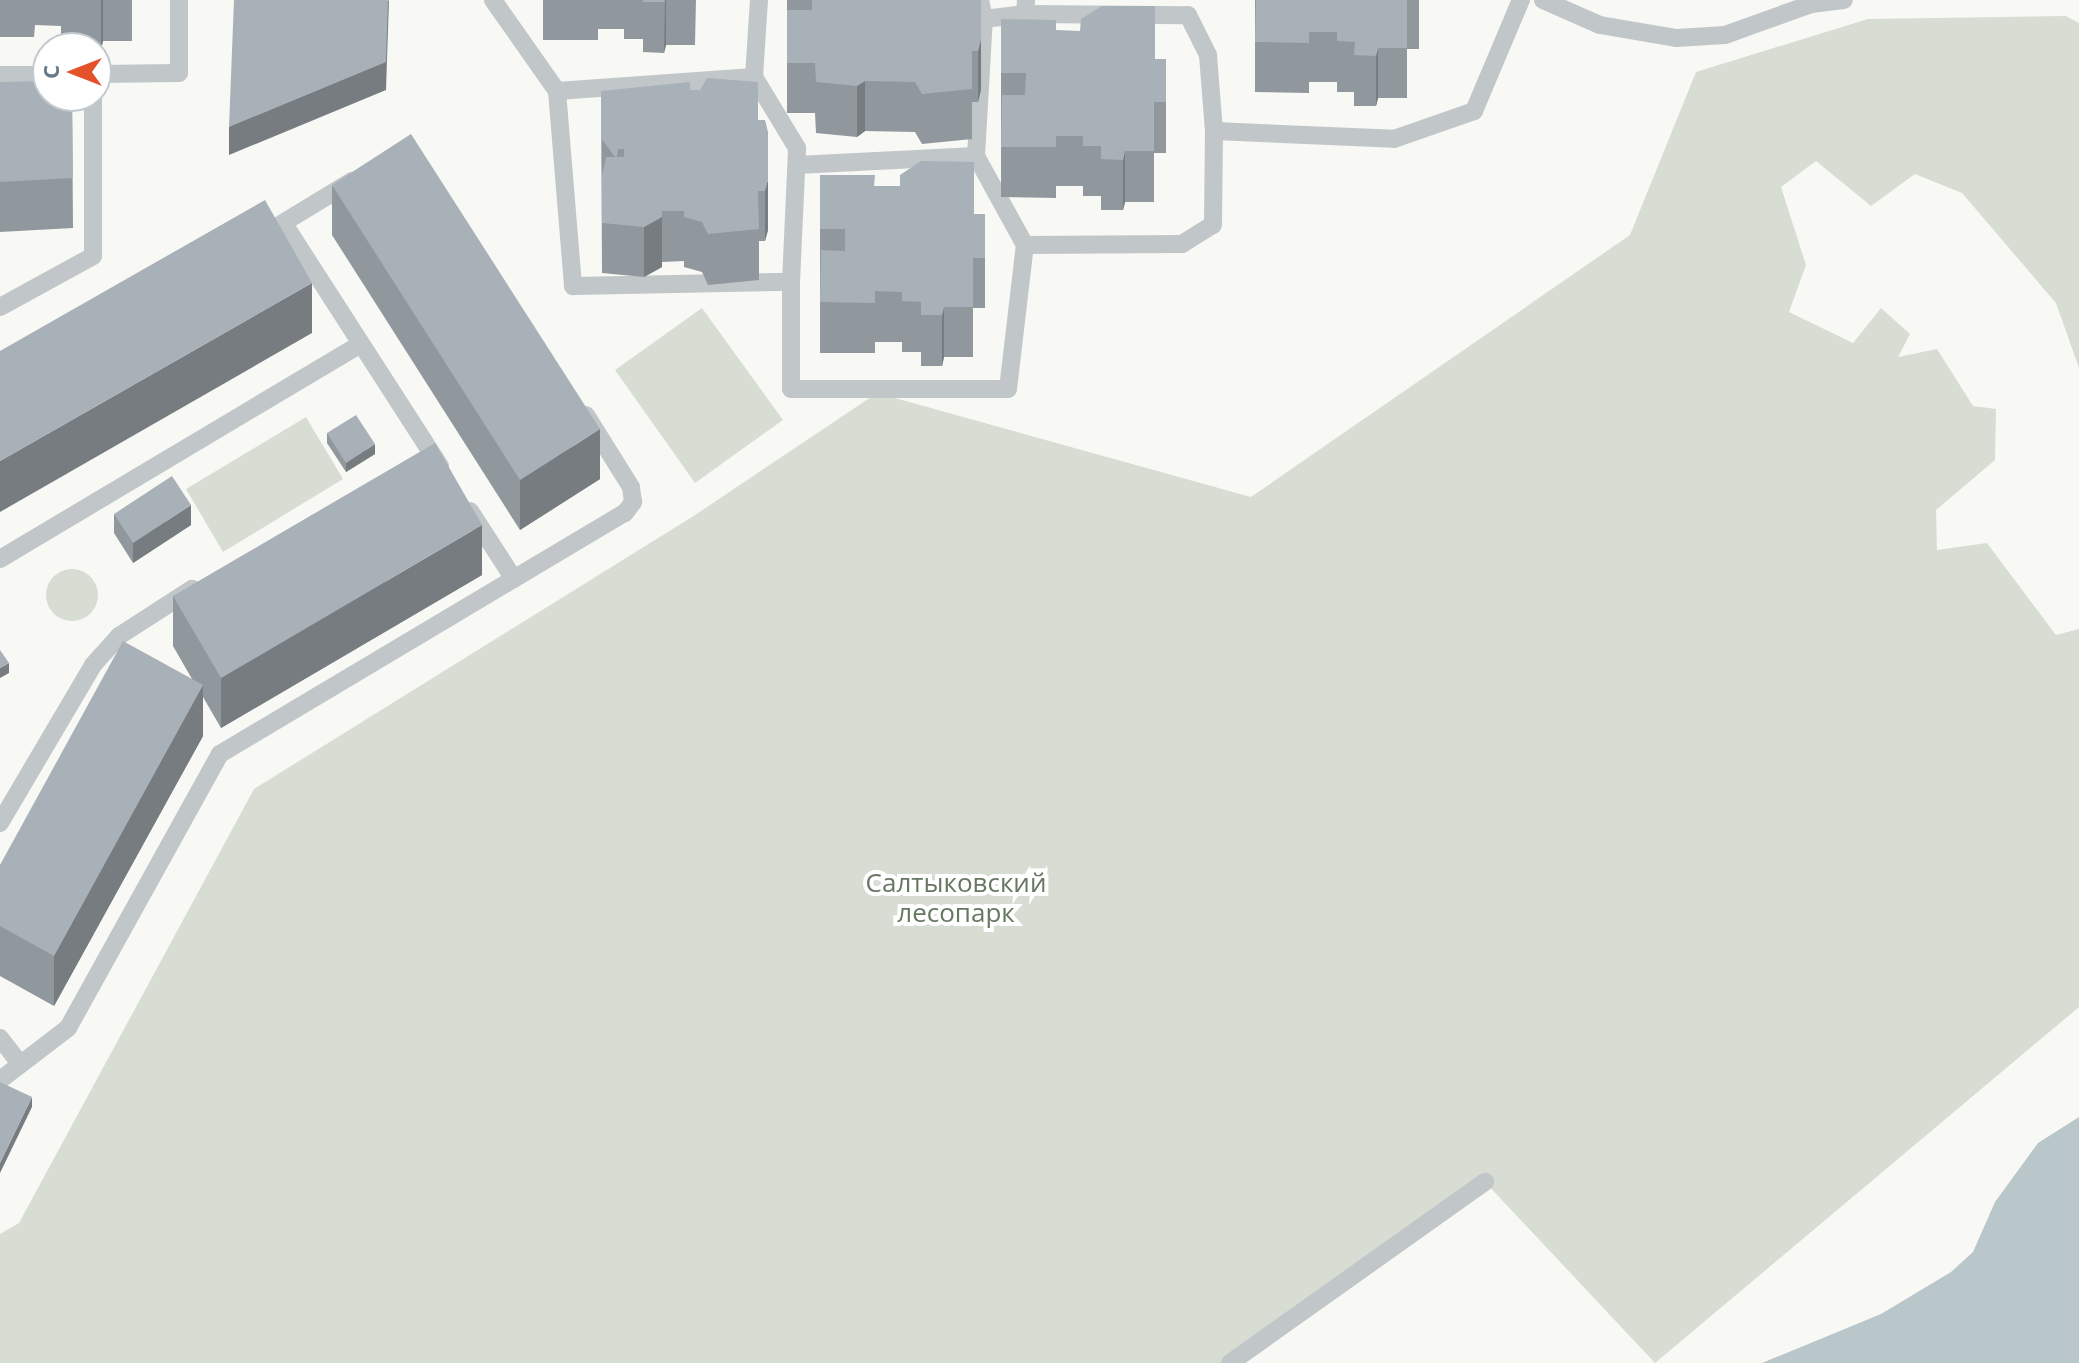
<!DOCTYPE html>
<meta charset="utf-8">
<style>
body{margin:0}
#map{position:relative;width:2079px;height:1363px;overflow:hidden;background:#f8f8f5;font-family:"Open Sans",sans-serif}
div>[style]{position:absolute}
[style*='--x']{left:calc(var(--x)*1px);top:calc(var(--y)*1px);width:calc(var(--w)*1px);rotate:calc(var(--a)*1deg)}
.green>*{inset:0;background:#d8ddd4}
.round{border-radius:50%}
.water>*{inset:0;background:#b9c6ca}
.lane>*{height:18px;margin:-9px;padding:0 9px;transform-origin:9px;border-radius:9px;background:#c1c6c9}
.wall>*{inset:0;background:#90989d}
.shaded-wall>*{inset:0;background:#767c80}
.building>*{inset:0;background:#a8b1b7}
span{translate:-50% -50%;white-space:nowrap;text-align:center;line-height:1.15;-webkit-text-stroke:8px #fff;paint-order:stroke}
.park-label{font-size:26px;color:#667862}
.north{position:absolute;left:32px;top:32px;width:80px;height:80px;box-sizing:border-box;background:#fff;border:2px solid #c2c9cf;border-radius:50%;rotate:270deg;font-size:22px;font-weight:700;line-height:32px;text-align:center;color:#677986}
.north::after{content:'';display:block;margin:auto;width:28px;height:36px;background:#e4512a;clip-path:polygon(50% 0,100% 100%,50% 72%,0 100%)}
</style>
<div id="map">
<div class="green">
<div style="clip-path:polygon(2066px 16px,2079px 23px,2079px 368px,2056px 303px,1962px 193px,1915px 174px,1871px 206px,1816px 161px,1781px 187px,1806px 265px,1789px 312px,1853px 343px,1881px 308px,1910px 334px,1898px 357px,1937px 349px,1973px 406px,1996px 409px,1995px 460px,1936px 510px,1937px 550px,1987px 543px,2056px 635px,2079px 629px,2079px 1007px,1655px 1363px,1485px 1182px,1230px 1363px,0 1363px,0 1234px,19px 1223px,254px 789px,692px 517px,877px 393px,1251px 497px,1630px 235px,1696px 72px,1868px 19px)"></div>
<div style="clip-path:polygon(702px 308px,783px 420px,695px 483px,615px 370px)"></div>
<div style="clip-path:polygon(306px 417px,343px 479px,223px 552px,186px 489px)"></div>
<div class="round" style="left:46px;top:569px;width:52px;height:52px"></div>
</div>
<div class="water">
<div style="clip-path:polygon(2079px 1117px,2079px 1363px,1762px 1363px,1881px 1314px,1951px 1272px,1973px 1252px,1995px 1202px,2038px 1143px)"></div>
</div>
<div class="lane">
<div style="--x:493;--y:0;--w:111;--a:54.9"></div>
<div style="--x:557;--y:91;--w:197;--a:-4.1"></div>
<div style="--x:980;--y:0;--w:19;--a:78"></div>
<div style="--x:984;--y:19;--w:41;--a:-7"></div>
<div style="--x:1025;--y:14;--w:14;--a:-86"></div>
<div style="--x:1543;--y:0;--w:62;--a:23.7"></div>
<div style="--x:1600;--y:25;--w:78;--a:9.6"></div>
<div style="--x:1677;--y:38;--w:48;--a:-3.6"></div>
<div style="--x:1725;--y:35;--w:91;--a:-19.8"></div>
<div style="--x:1811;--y:4;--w:33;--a:-7"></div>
<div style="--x:1025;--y:14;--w:163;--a:0.4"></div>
<div style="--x:1188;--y:15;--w:45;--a:63.4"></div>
<div style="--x:1208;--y:55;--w:76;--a:85.5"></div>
<div style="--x:1214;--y:131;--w:180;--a:2.5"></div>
<div style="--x:1394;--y:139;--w:85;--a:-19.3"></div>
<div style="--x:1474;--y:111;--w:121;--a:-67.1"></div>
<div style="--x:96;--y:74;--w:83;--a:-0.7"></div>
<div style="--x:179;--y:73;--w:73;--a:-90"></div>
<div style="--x:0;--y:75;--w:48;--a:0"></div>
<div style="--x:557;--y:91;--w:196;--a:85.3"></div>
<div style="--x:573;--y:286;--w:218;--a:-1.1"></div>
<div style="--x:791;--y:282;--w:134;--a:-87.4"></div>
<div style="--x:797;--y:148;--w:83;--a:-121.2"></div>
<div style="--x:754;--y:77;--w:77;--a:-86.3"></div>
<div style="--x:976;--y:156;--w:102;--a:61.2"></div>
<div style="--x:1025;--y:245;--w:157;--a:-0.4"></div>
<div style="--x:1182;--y:244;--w:36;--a:-32"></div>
<div style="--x:1213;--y:225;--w:94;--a:-89.4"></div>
<div style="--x:797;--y:165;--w:179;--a:-2.9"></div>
<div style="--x:976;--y:156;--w:137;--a:-86.7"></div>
<div style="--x:284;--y:224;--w:288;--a:57.2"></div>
<div style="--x:258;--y:238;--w:110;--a:-31.2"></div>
<div style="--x:791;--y:282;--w:107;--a:90"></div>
<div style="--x:791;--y:389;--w:217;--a:0"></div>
<div style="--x:1008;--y:389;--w:145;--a:-83.3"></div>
<div style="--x:0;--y:307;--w:106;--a:-28.7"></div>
<div style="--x:93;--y:256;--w:160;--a:-90"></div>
<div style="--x:470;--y:511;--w:81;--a:57.1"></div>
<div style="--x:0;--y:559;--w:420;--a:-30.8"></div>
<div style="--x:0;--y:823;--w:183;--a:-59.5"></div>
<div style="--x:93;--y:665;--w:39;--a:-48"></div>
<div style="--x:119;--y:636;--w:87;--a:-32.8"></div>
<div style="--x:0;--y:1038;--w:33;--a:52"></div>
<div style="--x:0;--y:1080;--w:86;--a:-37.4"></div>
<div style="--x:68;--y:1028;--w:313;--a:-61"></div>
<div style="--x:220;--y:754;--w:471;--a:-30.8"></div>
<div style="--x:625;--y:513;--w:14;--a:-54"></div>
<div style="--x:633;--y:502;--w:15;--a:-98"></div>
<div style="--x:631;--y:487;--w:85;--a:-122"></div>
<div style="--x:1230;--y:1363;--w:313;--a:-35.4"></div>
</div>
<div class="wall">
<div style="clip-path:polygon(0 0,132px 0,132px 41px,103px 41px,101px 49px,79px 48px,79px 35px,61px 35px,61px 26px,35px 25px,34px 37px,0 37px)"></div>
<div style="clip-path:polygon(543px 0,696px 0,695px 45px,666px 45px,664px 53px,643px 52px,643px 39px,624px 39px,624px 29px,598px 29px,598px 40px,543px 40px)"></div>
<div style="clip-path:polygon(787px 0,981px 0,981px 90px,978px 102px,972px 102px,972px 139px,922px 144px,915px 132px,865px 131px,857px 137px,816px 133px,815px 113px,787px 113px)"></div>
<div style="clip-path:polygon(1255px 0,1419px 0,1419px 49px,1407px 49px,1407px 98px,1378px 98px,1376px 106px,1354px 106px,1354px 92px,1337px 92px,1337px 82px,1309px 82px,1309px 93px,1255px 92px)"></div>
<div style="clip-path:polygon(1001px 19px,1155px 59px,1166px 59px,1166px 153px,1154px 153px,1154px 202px,1125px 202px,1123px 210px,1101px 210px,1101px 196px,1083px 196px,1083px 186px,1056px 186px,1056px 198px,1001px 197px)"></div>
<div style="clip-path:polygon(0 82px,72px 96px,73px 228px,0 232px)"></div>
<div style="clip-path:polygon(700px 90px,758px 120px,765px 120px,768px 230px,765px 241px,759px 241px,759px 280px,708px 285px,702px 272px,684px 267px,684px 261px,662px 262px,662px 267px,644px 277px,602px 273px,601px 91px)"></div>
<div style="clip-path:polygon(332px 185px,600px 479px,520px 530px,332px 235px)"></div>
<div style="clip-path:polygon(875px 186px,974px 214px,985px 214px,985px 308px,973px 308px,973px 357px,944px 357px,942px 366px,921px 366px,921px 352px,902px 352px,902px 342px,875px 342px,875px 353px,820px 353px,820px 229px)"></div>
<div style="clip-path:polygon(327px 433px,375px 454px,346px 472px,327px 443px)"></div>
<div style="clip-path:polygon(114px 514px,191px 525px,133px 563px,114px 533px)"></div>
<div style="clip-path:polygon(482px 575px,221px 728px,203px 697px,203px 736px,54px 1006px,0 976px,0 865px,192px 679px,173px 646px,173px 596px)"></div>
</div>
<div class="shaded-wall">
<div style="clip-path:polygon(101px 0,103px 0,103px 41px,101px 49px)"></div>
<div style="clip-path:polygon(389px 0,386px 90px,229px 155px,229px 127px)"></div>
<div style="clip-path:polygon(665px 0,666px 0,666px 45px,664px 53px)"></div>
<div style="clip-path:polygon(981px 39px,981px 90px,978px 102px,978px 51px)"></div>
<div style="clip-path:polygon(1378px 48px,1378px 98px,1376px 106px,1376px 56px)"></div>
<div style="clip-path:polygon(865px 81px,865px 131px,857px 137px,857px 86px)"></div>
<div style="clip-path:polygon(1125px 151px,1125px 202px,1123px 210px,1123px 160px)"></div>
<div style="clip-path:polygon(768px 179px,768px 230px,765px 241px,765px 191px)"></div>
<div style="clip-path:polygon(662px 217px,662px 267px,644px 277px,644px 227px)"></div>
<div style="clip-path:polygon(312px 283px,312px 333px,0 512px,0 461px)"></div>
<div style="clip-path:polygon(944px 307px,944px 357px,942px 366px,942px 315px)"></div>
<div style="clip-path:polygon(600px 429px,600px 479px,520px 530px,520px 480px)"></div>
<div style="clip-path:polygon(375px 444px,375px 454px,346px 472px,346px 463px)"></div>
<div style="clip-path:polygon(191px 505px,191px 525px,133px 563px,133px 543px)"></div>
<div style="clip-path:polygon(482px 525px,482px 575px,221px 728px,221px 678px)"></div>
<div style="clip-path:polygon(9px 663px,9px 673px,0 678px,0 668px)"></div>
<div style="clip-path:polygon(203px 685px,203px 736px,54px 1006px,54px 956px)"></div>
<div style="clip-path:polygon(32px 1097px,32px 1107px,0 1173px,0 1163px)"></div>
</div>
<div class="building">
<div style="clip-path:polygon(234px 0,388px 0,386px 62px,229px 127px)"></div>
<div style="clip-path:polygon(643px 0,665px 0,664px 2px,643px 2px)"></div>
<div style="clip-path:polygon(812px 0,981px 0,981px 39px,978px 51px,972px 51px,972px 89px,922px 94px,915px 82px,865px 81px,857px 86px,816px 82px,815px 63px,787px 63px,787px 10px,812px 10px)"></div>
<div style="clip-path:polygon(1256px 0,1407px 0,1407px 48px,1378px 48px,1376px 56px,1354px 55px,1355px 42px,1337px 41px,1337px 32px,1309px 32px,1309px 43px,1255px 42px)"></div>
<div style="clip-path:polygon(1102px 6px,1155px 6px,1155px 59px,1166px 59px,1166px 102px,1154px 102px,1154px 151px,1125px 151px,1123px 160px,1101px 159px,1101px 146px,1083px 146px,1083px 136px,1056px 136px,1056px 147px,1001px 147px,1002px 95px,1025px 95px,1026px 73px,1001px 73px,1001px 19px,1056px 20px,1056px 30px,1080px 31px,1081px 19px)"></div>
<div style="clip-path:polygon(evenodd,707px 78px,758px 82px,758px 120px,765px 120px,768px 132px,768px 179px,765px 191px,758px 191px,759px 229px,708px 234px,702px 222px,684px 217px,684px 211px,662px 211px,662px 217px,644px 227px,602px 223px,602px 176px,606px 157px,615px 157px,601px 138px,601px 91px,690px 82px,690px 90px,700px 90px,707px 78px,618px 149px,624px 149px,624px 157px,617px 157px,618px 149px)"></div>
<div style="clip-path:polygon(48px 81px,48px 96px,72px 96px,73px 178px,0 182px,0 82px)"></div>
<div style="clip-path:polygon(411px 134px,600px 429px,520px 480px,332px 185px)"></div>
<div style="clip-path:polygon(921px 161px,974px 162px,974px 214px,985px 214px,985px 258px,973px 258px,973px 307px,944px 307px,942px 315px,921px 315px,921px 302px,902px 301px,902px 292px,875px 291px,875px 303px,820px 302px,821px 250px,845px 251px,845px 229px,820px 229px,820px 175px,875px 175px,874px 186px,900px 186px,900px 175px)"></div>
<div style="clip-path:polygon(265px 200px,312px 283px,0 461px,0 351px)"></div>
<div style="clip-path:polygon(356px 415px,375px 444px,346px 463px,327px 433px)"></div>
<div style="clip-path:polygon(435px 443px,482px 525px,221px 678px,173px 596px)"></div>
<div style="clip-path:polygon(172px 476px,191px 505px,133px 543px,114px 514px)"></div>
<div style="clip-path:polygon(123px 641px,203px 685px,54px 956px,0 926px,0 865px)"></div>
<div style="clip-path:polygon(0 650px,9px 663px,0 668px)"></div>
<div style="clip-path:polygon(0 1082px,32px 1097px,0 1163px)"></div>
</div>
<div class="park-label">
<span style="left:956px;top:898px">Салтыковский<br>лесопарк</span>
</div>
<div class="north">С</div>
</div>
